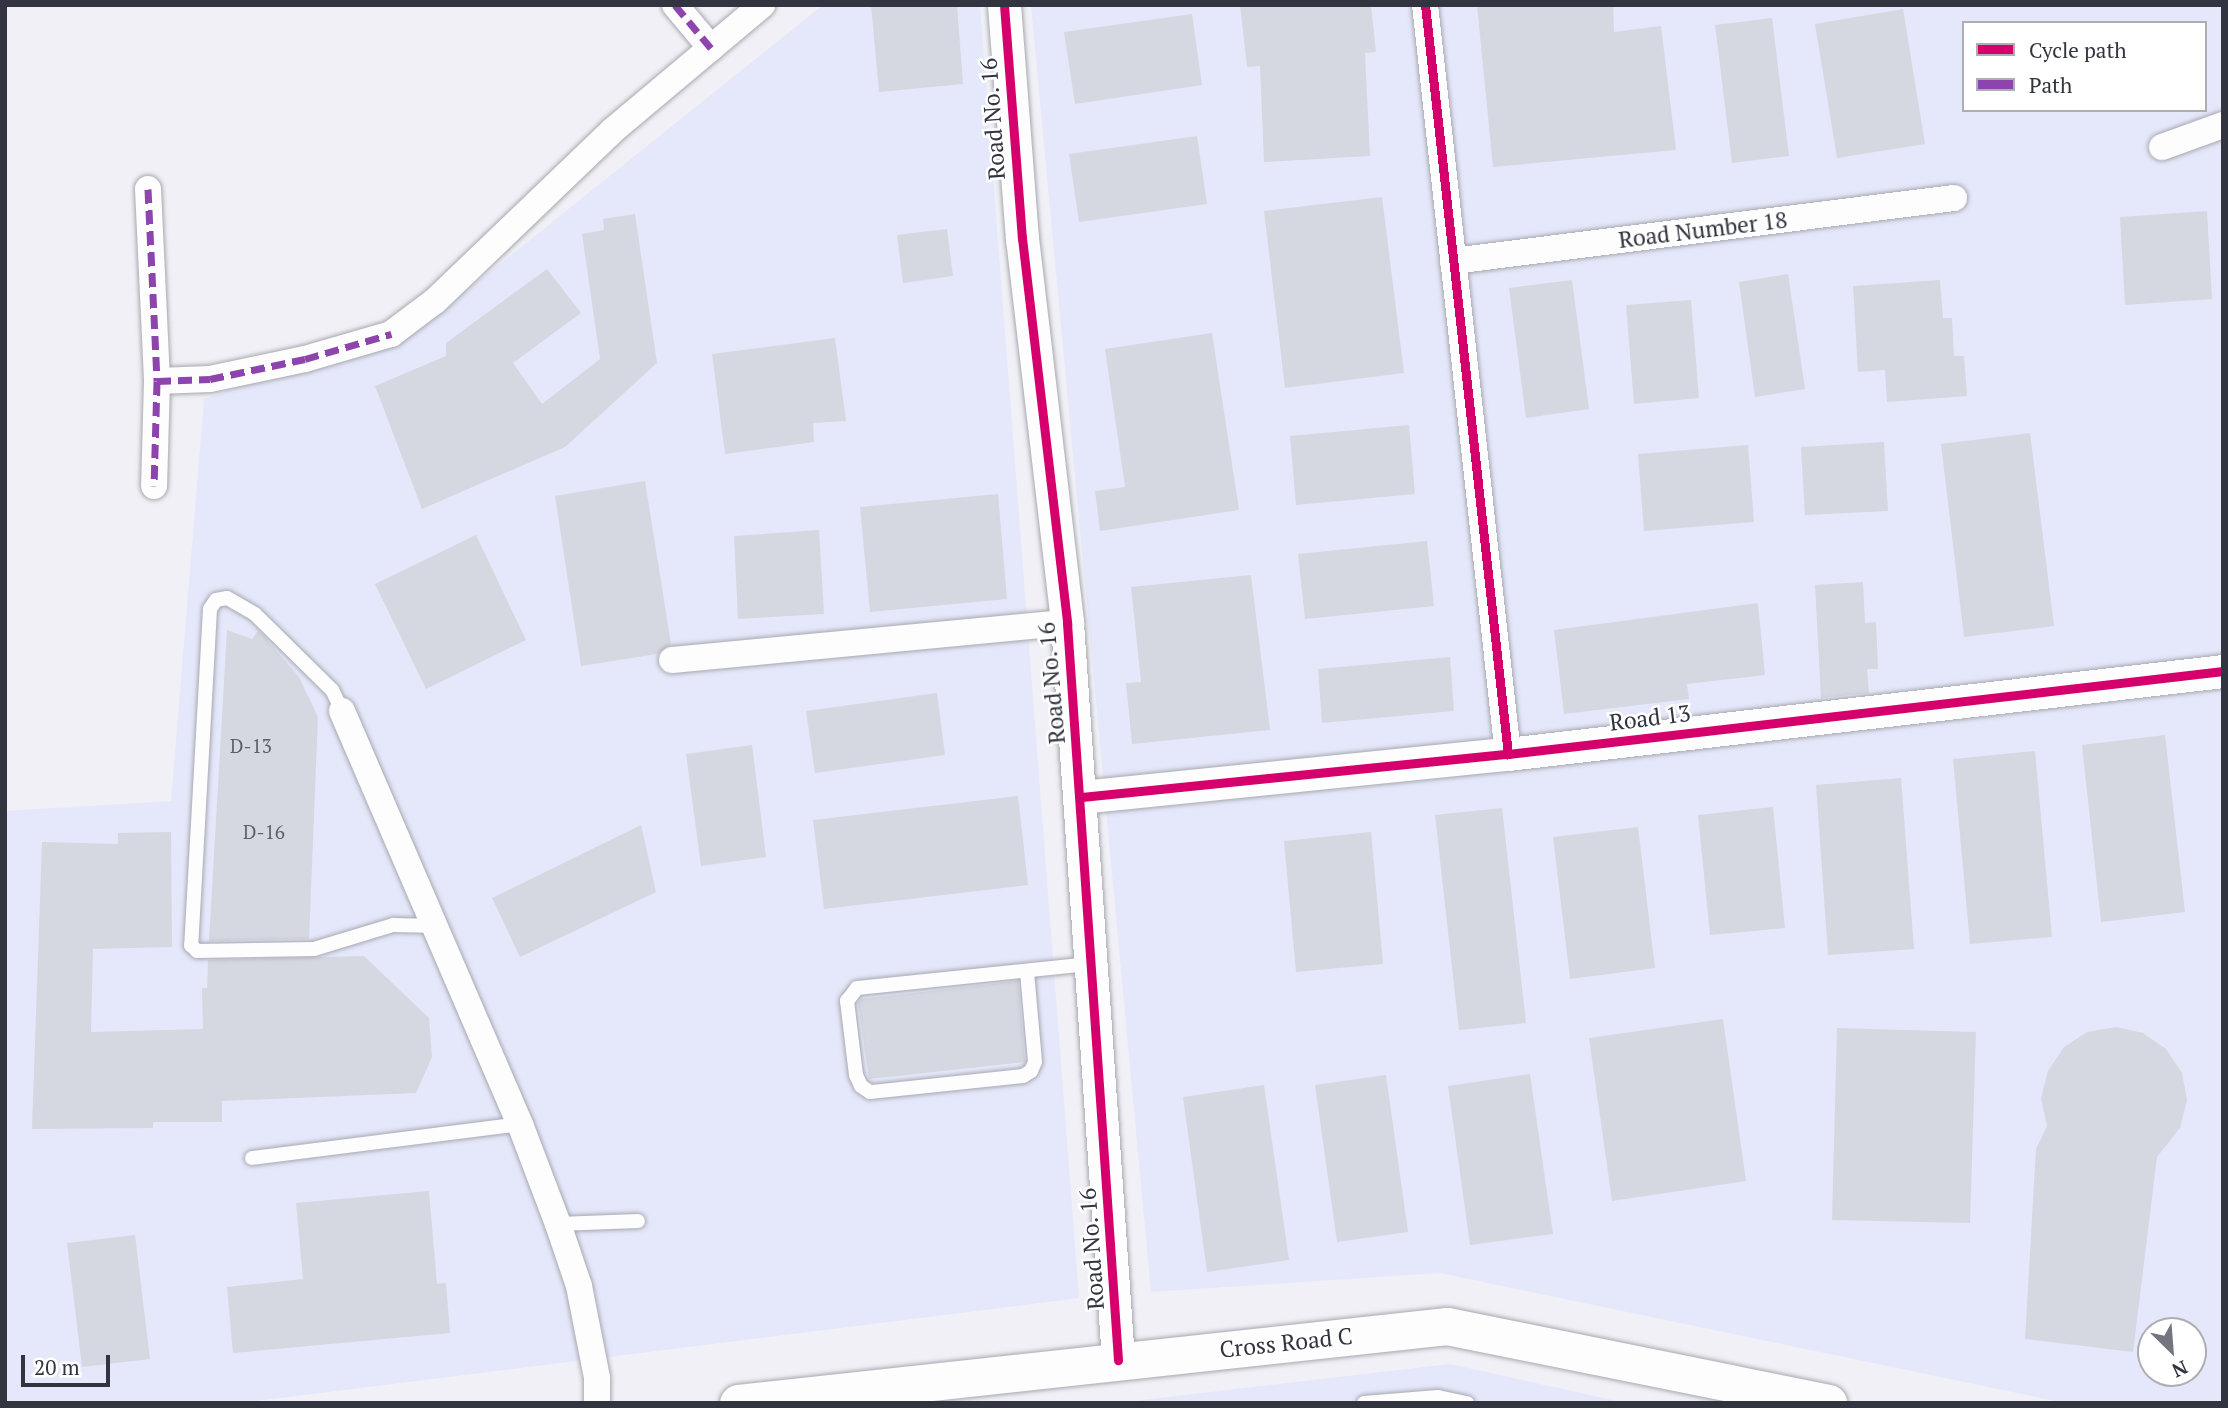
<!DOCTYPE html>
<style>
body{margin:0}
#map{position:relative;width:2228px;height:1408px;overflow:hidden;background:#f0f0f6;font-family:"PT Serif",serif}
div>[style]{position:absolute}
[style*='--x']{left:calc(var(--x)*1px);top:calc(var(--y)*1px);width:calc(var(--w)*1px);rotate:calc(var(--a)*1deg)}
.built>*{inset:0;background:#e4e8fa}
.building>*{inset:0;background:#d5d8e0}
.roads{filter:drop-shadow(0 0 2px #a8a8b0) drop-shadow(0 0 2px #a8a8b0)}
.service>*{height:14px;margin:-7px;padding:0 7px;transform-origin:7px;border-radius:7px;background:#fdfdfe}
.minor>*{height:26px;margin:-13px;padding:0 13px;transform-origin:13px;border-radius:13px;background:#fdfdfe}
.tertiary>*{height:33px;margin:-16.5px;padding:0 16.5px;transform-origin:16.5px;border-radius:16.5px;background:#fdfdfe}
.secondary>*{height:37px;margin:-18.5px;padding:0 18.5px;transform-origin:18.5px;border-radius:18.5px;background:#fdfdfe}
.quiet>*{height:7px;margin-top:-3.5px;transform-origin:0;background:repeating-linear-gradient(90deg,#8e44ad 0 14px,transparent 0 21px)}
.cycleway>*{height:9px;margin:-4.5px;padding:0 4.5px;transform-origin:4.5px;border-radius:4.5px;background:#d6006c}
span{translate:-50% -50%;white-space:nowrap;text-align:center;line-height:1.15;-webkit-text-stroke:5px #fff;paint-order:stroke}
.number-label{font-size:19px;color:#5d606a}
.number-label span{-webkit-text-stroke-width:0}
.street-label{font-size:23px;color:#32343f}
.frame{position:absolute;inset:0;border:7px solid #32343f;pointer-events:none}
.legend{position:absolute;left:1962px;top:21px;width:245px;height:91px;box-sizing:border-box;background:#fff;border:2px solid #adaeb2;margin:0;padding:9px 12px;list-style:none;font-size:21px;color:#32343f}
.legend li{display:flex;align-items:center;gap:14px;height:35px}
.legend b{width:35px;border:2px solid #adaeb2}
.north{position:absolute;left:2137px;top:1317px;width:70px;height:70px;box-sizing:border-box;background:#fff;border:2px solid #adaeb2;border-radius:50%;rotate:155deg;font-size:19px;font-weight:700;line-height:28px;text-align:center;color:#32343f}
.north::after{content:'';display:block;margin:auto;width:24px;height:32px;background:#74767f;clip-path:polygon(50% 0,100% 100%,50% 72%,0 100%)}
.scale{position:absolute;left:21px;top:1355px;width:89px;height:32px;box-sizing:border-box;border:4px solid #32343f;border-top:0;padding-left:9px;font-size:21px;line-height:24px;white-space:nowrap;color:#32343f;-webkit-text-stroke:5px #fff;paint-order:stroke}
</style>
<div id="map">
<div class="built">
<div style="clip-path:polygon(823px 5px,980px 5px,1079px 1298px,240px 1403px,5px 1403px,5px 811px,171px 801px,204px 399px,425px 324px)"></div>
<div style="clip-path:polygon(evenodd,1031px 5px,2223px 5px,2223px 1403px,2065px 1403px,1440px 1273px,1151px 1292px,1031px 5px,1964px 23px,2205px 23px,2205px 110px,1964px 110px,1964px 23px,1031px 5px,2151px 1331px,2193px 1331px,2193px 1373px,2151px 1373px,2151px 1331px)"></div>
<div style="clip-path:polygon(1450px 1364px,1626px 1403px,1117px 1403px)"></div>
</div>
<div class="building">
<div style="clip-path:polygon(871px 5px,957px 5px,963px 84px,879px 92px)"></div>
<div style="clip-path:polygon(1240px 5px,1371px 5px,1376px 52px,1365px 53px,1370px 156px,1264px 162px,1260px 66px,1247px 67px)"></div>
<div style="clip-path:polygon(1477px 5px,1613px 5px,1614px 32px,1661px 26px,1676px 150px,1493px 167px)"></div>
<div style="clip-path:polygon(1903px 9px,1925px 144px,1837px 158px,1815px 24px)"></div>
<div style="clip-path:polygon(1192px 14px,1202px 85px,1075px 104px,1064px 32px)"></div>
<div style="clip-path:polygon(1772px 18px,1789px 156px,1732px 163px,1715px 25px)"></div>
<div style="clip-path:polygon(1197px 136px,1207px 204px,1079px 222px,1069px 154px)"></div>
<div style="clip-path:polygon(1382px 197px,1404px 373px,1285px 388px,1264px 211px)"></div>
<div style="clip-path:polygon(2207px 211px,2212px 299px,2125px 305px,2120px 217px)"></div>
<div style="clip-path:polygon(635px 214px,657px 363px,565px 447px,422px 509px,375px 386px,446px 356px,446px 343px,547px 269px,581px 313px,513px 363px,542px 404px,600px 359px,582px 234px,604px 230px,603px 219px)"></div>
<div style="clip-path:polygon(947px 229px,953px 276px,903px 283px,897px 235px)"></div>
<div style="clip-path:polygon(1788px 274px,1805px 389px,1755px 397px,1739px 282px)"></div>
<div style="clip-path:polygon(1572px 280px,1589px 409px,1526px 418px,1509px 288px)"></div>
<div style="clip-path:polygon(1940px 280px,1943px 318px,1952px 318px,1954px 356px,1964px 356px,1967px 396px,1887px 402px,1885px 370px,1858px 372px,1853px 286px)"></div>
<div style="clip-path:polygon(1691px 300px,1699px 398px,1634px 404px,1626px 305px)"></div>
<div style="clip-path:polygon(1212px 333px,1239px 510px,1100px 531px,1095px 491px,1125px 487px,1105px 349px)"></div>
<div style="clip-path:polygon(835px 338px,846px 421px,813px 423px,814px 442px,725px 454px,712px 354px)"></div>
<div style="clip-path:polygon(1409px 425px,1415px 494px,1296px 505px,1290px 436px)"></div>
<div style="clip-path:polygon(2030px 433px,2054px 626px,1964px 637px,1941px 444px)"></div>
<div style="clip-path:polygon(1884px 442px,1888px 511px,1805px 515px,1801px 447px)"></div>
<div style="clip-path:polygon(1748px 445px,1754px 522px,1644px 531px,1638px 454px)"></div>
<div style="clip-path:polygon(645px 481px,671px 644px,657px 654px,581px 666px,555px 496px)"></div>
<div style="clip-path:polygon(998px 494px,1007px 599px,870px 612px,860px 507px)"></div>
<div style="clip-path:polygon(819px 530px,824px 614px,738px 619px,734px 536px)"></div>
<div style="clip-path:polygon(476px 535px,526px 640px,426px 689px,375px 584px)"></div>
<div style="clip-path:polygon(1427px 541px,1434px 606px,1305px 619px,1298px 554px)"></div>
<div style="clip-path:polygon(1251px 575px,1270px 730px,1132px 744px,1126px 683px,1141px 682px,1131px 587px)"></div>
<div style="clip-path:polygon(1863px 582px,1865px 623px,1876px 622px,1878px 669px,1867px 669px,1869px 693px,1821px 698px,1815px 585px)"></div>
<div style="clip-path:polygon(1758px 603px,1765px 675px,1687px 684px,1689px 699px,1564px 714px,1554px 630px)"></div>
<div style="clip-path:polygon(227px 630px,252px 639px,258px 631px,263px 635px,299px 677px,318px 717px,309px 939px,209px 941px)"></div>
<div style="clip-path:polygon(1450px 657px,1454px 711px,1322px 723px,1318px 669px)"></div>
<div style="clip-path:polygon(937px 693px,945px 755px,815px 773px,806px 711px)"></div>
<div style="clip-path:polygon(2165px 735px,2185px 912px,2101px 922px,2082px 745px)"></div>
<div style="clip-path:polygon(752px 745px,766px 857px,701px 866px,686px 754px)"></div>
<div style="clip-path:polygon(2035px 751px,2052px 937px,1970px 944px,1953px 759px)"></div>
<div style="clip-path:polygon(1901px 778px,1914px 949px,1828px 955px,1816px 785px)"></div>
<div style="clip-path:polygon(1018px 796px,1028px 885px,824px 909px,813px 820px)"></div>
<div style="clip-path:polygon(1773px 807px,1785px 928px,1710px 935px,1698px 815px)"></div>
<div style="clip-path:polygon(1502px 808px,1526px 1023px,1459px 1030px,1435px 815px)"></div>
<div style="clip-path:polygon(641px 825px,656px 892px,520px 957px,492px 898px)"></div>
<div style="clip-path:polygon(1638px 827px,1655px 968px,1570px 979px,1553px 837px)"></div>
<div style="clip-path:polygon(171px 832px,172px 947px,93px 949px,91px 1032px,203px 1029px,202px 988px,207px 988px,208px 960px,364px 956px,429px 1018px,432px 1057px,416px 1093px,222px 1101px,222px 1122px,153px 1122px,153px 1128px,32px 1129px,42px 842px,118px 844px,118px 833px)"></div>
<div style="clip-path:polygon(1371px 832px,1383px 964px,1296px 972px,1284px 841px)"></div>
<div style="clip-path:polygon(1018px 981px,1025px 1062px,869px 1079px,858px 1003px,861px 999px)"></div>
<div style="clip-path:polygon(1723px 1019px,1746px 1181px,1612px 1201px,1589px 1038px)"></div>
<div style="clip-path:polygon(2116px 1027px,2143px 1033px,2166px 1049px,2182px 1073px,2187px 1100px,2180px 1128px,2157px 1157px,2133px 1352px,2025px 1339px,2036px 1149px,2047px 1126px,2041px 1098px,2048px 1071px,2064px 1047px,2087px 1032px)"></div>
<div style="clip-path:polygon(1837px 1028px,1976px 1032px,1970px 1223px,1832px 1220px)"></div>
<div style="clip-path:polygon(1530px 1074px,1553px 1234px,1470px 1245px,1448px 1086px)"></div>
<div style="clip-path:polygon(1386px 1075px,1408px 1232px,1337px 1242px,1315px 1085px)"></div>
<div style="clip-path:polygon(1264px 1085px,1289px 1260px,1207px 1272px,1183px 1097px)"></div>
<div style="clip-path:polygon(429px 1191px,437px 1284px,446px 1283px,450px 1333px,233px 1353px,227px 1287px,303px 1279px,296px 1203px)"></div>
<div style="clip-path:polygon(135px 1235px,150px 1359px,82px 1367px,67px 1243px)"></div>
</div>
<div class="roads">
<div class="service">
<div style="--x:342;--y:711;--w:23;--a:-115"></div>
<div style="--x:332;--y:690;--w:108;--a:-135.4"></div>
<div style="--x:255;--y:614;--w:32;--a:-150"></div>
<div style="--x:227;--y:598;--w:11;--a:170"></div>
<div style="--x:216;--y:600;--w:11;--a:124"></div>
<div style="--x:210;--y:609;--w:337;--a:93.2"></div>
<div style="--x:191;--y:945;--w:8;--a:45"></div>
<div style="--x:197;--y:951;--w:117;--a:-1"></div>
<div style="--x:314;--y:949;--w:83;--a:-16.9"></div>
<div style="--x:393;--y:925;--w:44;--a:1.3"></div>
<div style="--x:1027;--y:972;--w:90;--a:84.9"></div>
<div style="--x:1035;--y:1062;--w:10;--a:114"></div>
<div style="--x:1031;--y:1071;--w:9;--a:148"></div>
<div style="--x:1023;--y:1076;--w:154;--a:174"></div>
<div style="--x:870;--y:1092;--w:11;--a:-146"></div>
<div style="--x:861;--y:1086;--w:12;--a:-114"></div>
<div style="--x:856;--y:1075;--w:75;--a:-96.9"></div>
<div style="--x:847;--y:1001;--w:16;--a:-52"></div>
<div style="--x:857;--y:988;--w:235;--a:-5.9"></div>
<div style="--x:252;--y:1158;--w:270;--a:-7.2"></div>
<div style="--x:558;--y:1224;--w:80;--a:-2.1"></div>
<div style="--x:1364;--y:1403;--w:74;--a:-4.6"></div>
<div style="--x:1438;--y:1397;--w:30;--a:12"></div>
</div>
<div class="minor">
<div style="--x:675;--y:5;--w:56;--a:50.1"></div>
<div style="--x:1425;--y:5;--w:754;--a:83.68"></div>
<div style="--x:2162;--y:147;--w:65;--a:-19.8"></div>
<div style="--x:148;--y:189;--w:192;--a:87.3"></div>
<div style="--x:157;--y:381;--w:105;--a:91.6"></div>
<div style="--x:1453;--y:261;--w:505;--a:-7.17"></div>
<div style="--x:157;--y:381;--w:53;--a:-2.2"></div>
<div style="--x:210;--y:379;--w:97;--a:-11.9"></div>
<div style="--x:305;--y:359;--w:90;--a:-16.2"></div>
<div style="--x:391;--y:334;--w:55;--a:-36.9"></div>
<div style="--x:435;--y:301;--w:245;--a:-43.8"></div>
<div style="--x:612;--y:131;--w:196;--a:-40"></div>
<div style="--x:672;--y:660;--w:397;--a:-5.4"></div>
<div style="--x:342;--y:711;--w:450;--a:66.7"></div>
<div style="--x:520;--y:1124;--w:107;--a:69.2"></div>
<div style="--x:558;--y:1224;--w:65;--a:71.3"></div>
<div style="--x:579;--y:1286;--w:94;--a:78.9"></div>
<div style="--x:597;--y:1378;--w:25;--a:90"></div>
</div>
<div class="tertiary">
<div style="--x:1004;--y:5;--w:234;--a:85.6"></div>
<div style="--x:1022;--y:238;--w:388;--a:83.3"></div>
<div style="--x:1067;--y:623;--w:739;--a:86.04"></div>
<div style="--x:1081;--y:797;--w:429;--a:-5.8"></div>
<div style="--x:1508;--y:754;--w:720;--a:-6.62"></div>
</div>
<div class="secondary">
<div style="--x:738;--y:1403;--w:713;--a:-6.2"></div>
<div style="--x:1447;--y:1326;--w:389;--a:11.4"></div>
</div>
</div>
<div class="quiet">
<div style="--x:675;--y:5;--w:56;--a:50.1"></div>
<div style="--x:148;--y:189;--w:192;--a:87.3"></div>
<div style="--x:157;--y:381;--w:105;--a:91.6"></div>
<div style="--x:157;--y:381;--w:53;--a:-2.2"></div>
<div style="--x:210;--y:379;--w:97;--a:-11.9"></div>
<div style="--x:305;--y:359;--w:90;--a:-16.2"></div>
</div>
<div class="cycleway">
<div style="--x:1004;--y:5;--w:234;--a:85.6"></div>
<div style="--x:1022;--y:238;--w:388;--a:83.3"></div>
<div style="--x:1067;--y:623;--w:739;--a:86.04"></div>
<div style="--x:1425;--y:5;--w:754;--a:83.68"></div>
<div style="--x:1081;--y:797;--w:429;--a:-5.8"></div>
<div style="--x:1508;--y:754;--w:720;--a:-6.62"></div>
</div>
<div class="number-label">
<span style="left:251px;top:746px">D-13</span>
<span style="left:264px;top:832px">D-16</span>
</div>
<div class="street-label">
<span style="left:993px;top:119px;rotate:-94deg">Road No. 16</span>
<span style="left:1703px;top:230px;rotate:-7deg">Road Number 18</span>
<span style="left:1052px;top:683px;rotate:-95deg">Road No. 16</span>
<span style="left:1650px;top:718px;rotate:-7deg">Road 13</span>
<span style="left:1092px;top:1249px;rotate:-94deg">Road No. 16</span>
<span style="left:1286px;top:1343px;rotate:-6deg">Cross Road C</span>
</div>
<div class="frame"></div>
<ul class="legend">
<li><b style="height:9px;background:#d6006c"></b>Cycle path</li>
<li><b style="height:9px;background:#8e44ad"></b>Path</li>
</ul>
<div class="north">N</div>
<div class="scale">20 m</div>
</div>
